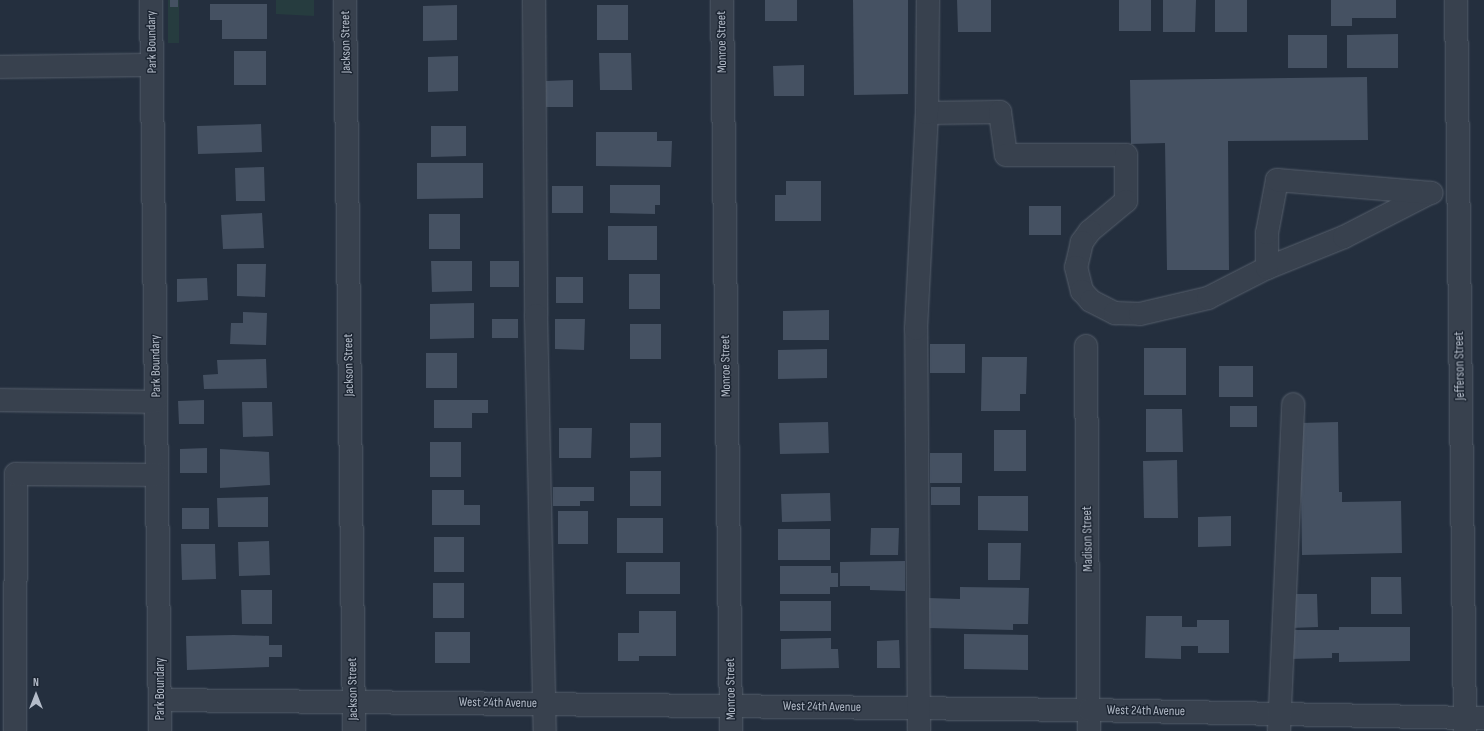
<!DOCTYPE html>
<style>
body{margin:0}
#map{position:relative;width:1484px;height:731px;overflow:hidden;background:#242f3e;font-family:"Sofia Sans Condensed",sans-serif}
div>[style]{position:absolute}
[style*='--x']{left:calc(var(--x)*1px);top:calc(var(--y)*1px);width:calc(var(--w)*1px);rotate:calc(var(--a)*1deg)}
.green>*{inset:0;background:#263c3f}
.building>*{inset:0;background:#455162}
.roads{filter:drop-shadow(0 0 1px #565f6c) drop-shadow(0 0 1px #565f6c)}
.minor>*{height:22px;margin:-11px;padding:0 11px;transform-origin:11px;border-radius:11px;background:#38414e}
span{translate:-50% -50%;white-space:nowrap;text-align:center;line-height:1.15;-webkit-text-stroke:3px #1d2633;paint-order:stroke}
.street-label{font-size:13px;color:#b4bcc9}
.north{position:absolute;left:16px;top:675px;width:40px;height:40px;-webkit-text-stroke:3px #1d2633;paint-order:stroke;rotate:0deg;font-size:11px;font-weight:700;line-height:16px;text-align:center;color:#b4bcc9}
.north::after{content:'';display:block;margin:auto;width:14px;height:18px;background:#b4bcc9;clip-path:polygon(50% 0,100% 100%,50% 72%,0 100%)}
</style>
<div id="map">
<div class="green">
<div style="clip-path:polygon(168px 0,179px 0,179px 43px,168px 43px)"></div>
<div style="clip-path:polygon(276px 0,314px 0,314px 16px,276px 14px)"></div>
</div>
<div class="building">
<div style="clip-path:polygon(170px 0,178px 0,178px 7px,170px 7px)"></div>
<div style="clip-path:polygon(765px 0,797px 0,797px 21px,765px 21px)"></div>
<div style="clip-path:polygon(853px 0,908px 0,908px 94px,854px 95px)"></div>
<div style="clip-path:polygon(957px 0,991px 0,991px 32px,958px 32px)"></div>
<div style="clip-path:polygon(1119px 0,1151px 0,1151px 31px,1119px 31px)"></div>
<div style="clip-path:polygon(1163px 0,1196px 0,1195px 32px,1163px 32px)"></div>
<div style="clip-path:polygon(1215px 0,1247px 0,1247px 32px,1215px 32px)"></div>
<div style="clip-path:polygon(1331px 0,1396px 0,1396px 18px,1352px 18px,1352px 26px,1331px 26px)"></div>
<div style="clip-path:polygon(210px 4px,267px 4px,267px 39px,222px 39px,222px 20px,210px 20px)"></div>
<div style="clip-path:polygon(457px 5px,457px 40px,423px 41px,423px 6px)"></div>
<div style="clip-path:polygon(597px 5px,628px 5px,628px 40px,597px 40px)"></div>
<div style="clip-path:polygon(1398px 34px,1398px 68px,1347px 68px,1347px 35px)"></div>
<div style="clip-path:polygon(1288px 35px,1327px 35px,1327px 68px,1288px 68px)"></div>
<div style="clip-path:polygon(234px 51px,266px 51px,266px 85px,234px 85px)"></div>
<div style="clip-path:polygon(599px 53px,631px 53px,632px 90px,600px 90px)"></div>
<div style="clip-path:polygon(458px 56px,458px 91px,428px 92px,428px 57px)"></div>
<div style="clip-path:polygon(804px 65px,804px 96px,774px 96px,773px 66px)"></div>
<div style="clip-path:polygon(1367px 77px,1368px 140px,1228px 141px,1229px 270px,1167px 270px,1165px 143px,1131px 144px,1130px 80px)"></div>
<div style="clip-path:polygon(573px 80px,573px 107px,546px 107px,546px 81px)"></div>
<div style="clip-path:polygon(261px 124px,262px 152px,198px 154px,197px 126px)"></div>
<div style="clip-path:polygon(431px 126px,466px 126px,466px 156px,431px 157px)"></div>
<div style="clip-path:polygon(596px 132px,657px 132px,657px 141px,672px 141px,671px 167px,596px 166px)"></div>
<div style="clip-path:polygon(417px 163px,483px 163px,483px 198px,417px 199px)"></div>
<div style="clip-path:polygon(264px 167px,265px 201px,236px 201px,235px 168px)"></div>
<div style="clip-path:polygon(786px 181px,821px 181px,821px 221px,775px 221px,775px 195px,786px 195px)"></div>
<div style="clip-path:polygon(610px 185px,660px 185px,660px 205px,655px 205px,655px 214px,610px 213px)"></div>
<div style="clip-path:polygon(552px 186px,583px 186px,583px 213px,552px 213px)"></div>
<div style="clip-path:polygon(1029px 206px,1061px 206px,1061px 235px,1029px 235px)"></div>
<div style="clip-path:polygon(262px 213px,264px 248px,223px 249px,221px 215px)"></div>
<div style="clip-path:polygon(429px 214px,460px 214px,460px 249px,429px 249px)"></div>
<div style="clip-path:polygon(608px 226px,657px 226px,657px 260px,608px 260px)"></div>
<div style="clip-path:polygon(431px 261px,472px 261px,472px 291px,432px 292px)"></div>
<div style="clip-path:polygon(490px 261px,519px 261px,519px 287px,490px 287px)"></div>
<div style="clip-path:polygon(237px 264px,266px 264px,265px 297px,237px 296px)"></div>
<div style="clip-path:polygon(629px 274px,660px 274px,660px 309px,629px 309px)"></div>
<div style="clip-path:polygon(556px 277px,583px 277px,583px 303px,556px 303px)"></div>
<div style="clip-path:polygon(207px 278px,208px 300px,177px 302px,177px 279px)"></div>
<div style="clip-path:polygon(474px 303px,474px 338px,430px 339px,430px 304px)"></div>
<div style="clip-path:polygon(829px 310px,829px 340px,783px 340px,783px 311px)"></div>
<div style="clip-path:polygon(243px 312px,267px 313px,266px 345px,230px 344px,231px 323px,243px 323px)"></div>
<div style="clip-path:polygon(492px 319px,518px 319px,518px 338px,492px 338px)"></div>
<div style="clip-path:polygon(555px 319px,585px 319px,584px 350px,555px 349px)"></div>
<div style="clip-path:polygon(630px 324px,661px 324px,661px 359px,630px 359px)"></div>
<div style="clip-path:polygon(930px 344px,965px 344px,965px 373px,930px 373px)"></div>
<div style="clip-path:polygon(1144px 348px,1186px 348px,1186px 395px,1144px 395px)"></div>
<div style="clip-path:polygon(827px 349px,827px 378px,778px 379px,778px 350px)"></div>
<div style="clip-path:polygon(426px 353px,457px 353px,457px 388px,426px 388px)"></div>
<div style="clip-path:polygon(982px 357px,1027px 357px,1026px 394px,1020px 394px,1020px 411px,981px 411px)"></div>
<div style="clip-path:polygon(266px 359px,267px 388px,204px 389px,203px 375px,218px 374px,217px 360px)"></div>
<div style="clip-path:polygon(1219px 366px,1253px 366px,1253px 397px,1219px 397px)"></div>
<div style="clip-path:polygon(204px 400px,204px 424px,179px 424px,178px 401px)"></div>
<div style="clip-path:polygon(434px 400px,488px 400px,488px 413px,472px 413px,472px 428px,434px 428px)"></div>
<div style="clip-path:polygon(242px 402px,272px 402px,273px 436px,243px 437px)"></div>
<div style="clip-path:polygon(1230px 406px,1257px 406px,1257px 427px,1230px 427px)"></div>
<div style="clip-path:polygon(1146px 409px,1182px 409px,1183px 452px,1146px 452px)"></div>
<div style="clip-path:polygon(828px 422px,829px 453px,780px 454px,779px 423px)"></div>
<div style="clip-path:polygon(1338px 422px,1339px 492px,1342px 492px,1342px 502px,1401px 501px,1402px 553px,1302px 555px,1300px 423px)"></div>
<div style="clip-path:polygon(630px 423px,661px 423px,661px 457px,630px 458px)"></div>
<div style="clip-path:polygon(559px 428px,592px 428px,591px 458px,559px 458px)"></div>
<div style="clip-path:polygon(994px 430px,1026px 430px,1026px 471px,994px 471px)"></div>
<div style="clip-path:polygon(430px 442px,461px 442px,461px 477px,430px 477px)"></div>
<div style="clip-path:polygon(207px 448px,207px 473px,180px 473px,180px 449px)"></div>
<div style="clip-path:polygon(220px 449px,269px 452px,270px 485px,220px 488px)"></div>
<div style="clip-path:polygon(930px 453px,962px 453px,962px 483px,930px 483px)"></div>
<div style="clip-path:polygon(1177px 460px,1178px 518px,1144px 518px,1143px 461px)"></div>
<div style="clip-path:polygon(630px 471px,661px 471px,661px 506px,630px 506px)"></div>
<div style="clip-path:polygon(553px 487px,594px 487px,594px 501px,580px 501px,580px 506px,553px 506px)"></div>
<div style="clip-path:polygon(931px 487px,960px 487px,960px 505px,931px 505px)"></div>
<div style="clip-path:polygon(432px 490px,464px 490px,464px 505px,480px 505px,480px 525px,432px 525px)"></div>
<div style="clip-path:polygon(830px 493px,831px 521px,782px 522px,781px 494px)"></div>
<div style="clip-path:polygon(978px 496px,1028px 496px,1028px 531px,978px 530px)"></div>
<div style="clip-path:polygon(268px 497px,268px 527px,218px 527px,217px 498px)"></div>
<div style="clip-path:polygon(182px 508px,209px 508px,209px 529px,182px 529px)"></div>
<div style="clip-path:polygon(558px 511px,588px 511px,588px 544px,558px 544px)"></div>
<div style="clip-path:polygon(1231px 516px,1231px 546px,1198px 547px,1198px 517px)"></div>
<div style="clip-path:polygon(617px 518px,663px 518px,663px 553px,617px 553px)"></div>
<div style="clip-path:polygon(871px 528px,899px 528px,898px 555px,870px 555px)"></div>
<div style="clip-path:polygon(778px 529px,830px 529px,830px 560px,778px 560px)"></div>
<div style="clip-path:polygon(434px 537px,464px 537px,464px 572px,434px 572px)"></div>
<div style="clip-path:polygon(269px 541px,270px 575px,239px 576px,238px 542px)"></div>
<div style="clip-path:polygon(988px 543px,1021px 543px,1020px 580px,988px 580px)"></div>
<div style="clip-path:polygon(181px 544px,215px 544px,216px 579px,182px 580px)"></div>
<div style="clip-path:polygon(905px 561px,905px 591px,870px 590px,870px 586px,840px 586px,840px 562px)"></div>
<div style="clip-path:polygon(626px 562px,680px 562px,680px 594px,626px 594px)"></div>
<div style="clip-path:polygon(780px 566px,831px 566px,831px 573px,838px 573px,838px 587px,830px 587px,830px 594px,780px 594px)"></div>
<div style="clip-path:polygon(1371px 577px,1401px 577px,1402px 614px,1371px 614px)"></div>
<div style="clip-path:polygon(433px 583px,464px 583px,464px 618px,433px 618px)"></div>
<div style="clip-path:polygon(960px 587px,1029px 588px,1028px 624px,1013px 624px,1013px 630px,928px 628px,928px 598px,960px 599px)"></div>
<div style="clip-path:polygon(241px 590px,272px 590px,272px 624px,242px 624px)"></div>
<div style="clip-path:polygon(1290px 594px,1317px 594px,1318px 627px,1290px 628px)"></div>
<div style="clip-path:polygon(780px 601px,831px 601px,831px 631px,780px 631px)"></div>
<div style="clip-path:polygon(639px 611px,676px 611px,676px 656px,639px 656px,639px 661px,618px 661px,618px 633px,639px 633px)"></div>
<div style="clip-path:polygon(1146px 616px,1182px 616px,1182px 627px,1197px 627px,1197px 620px,1229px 620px,1229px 653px,1198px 653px,1198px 646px,1181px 646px,1181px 659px,1145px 658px)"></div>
<div style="clip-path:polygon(1339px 627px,1410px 627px,1410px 661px,1339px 662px,1339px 653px,1332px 653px,1332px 658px,1288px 659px,1288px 630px,1339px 630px)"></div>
<div style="clip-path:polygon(435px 632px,470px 632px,470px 663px,435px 663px)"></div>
<div style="clip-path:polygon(964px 634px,1028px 635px,1028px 670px,964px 669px)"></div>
<div style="clip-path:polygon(234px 635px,269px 636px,269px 645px,282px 645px,282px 657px,269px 657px,269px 667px,187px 670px,186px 636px)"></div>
<div style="clip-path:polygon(831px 638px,831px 649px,838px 649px,839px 668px,781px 669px,781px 639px)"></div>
<div style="clip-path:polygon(899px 640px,900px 668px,877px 668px,877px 641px)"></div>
</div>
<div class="roads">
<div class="minor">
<div style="--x:151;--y:0;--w:731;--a:89.29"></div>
<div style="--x:345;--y:0;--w:731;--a:89.29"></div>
<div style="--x:534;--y:0;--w:315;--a:89.6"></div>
<div style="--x:536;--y:315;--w:416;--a:88.8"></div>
<div style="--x:722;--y:0;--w:731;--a:89.29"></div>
<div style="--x:1456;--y:0;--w:731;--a:89.29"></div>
<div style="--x:0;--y:67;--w:152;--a:-0.8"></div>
<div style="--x:927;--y:113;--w:73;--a:-0.8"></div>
<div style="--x:1000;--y:112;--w:43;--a:82.1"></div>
<div style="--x:1006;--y:155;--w:120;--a:0"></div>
<div style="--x:1126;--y:155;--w:46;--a:90"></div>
<div style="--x:1126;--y:201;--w:47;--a:140.2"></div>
<div style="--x:1090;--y:231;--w:14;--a:126"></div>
<div style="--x:1082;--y:242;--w:26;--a:103"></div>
<div style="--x:1076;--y:267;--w:25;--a:76"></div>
<div style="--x:1082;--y:291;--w:13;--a:48"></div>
<div style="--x:1091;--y:301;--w:27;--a:27"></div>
<div style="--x:1115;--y:313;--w:25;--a:2"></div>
<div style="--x:1140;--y:314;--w:70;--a:-13.2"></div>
<div style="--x:1208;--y:298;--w:66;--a:-27"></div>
<div style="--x:1267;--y:268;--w:83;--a:-21.9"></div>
<div style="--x:1344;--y:237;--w:97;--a:-27.1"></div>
<div style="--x:1267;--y:268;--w:35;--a:-90"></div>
<div style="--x:1267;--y:233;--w:54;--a:-79.3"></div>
<div style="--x:1277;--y:180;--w:155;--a:4.8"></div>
<div style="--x:1086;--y:346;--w:385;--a:89.6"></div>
<div style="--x:0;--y:400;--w:156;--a:0.7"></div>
<div style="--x:160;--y:700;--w:929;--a:0.62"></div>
<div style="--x:1089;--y:710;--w:395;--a:1.2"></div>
<div style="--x:15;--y:731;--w:257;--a:-89.8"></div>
<div style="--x:16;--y:474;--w:141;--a:0.4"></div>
<div style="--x:919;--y:731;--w:402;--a:-90.4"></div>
<div style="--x:916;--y:329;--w:216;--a:-87.1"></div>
<div style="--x:927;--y:113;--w:113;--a:-89.5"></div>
<div style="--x:1279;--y:731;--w:327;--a:-87.5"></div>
</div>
</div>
<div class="street-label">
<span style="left:152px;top:42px;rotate:-91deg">Park Boundary</span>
<span style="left:346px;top:42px;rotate:-91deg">Jackson Street</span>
<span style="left:722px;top:42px;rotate:-91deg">Monroe Street</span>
<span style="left:349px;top:365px;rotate:-91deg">Jackson Street</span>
<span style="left:156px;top:366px;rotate:-91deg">Park Boundary</span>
<span style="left:726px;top:366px;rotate:-91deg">Monroe Street</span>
<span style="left:1460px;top:366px;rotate:-91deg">Jefferson Street</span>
<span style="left:1088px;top:539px;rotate:-91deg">Madison Street</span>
<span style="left:160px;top:689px;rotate:-90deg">Park Boundary</span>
<span style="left:353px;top:689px;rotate:-91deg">Jackson Street</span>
<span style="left:731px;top:689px;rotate:-91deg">Monroe Street</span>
<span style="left:498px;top:703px;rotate:1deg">West 24th Avenue</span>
<span style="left:822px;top:707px;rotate:1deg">West 24th Avenue</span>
<span style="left:1146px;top:711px;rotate:1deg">West 24th Avenue</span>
</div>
<div class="north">N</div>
</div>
